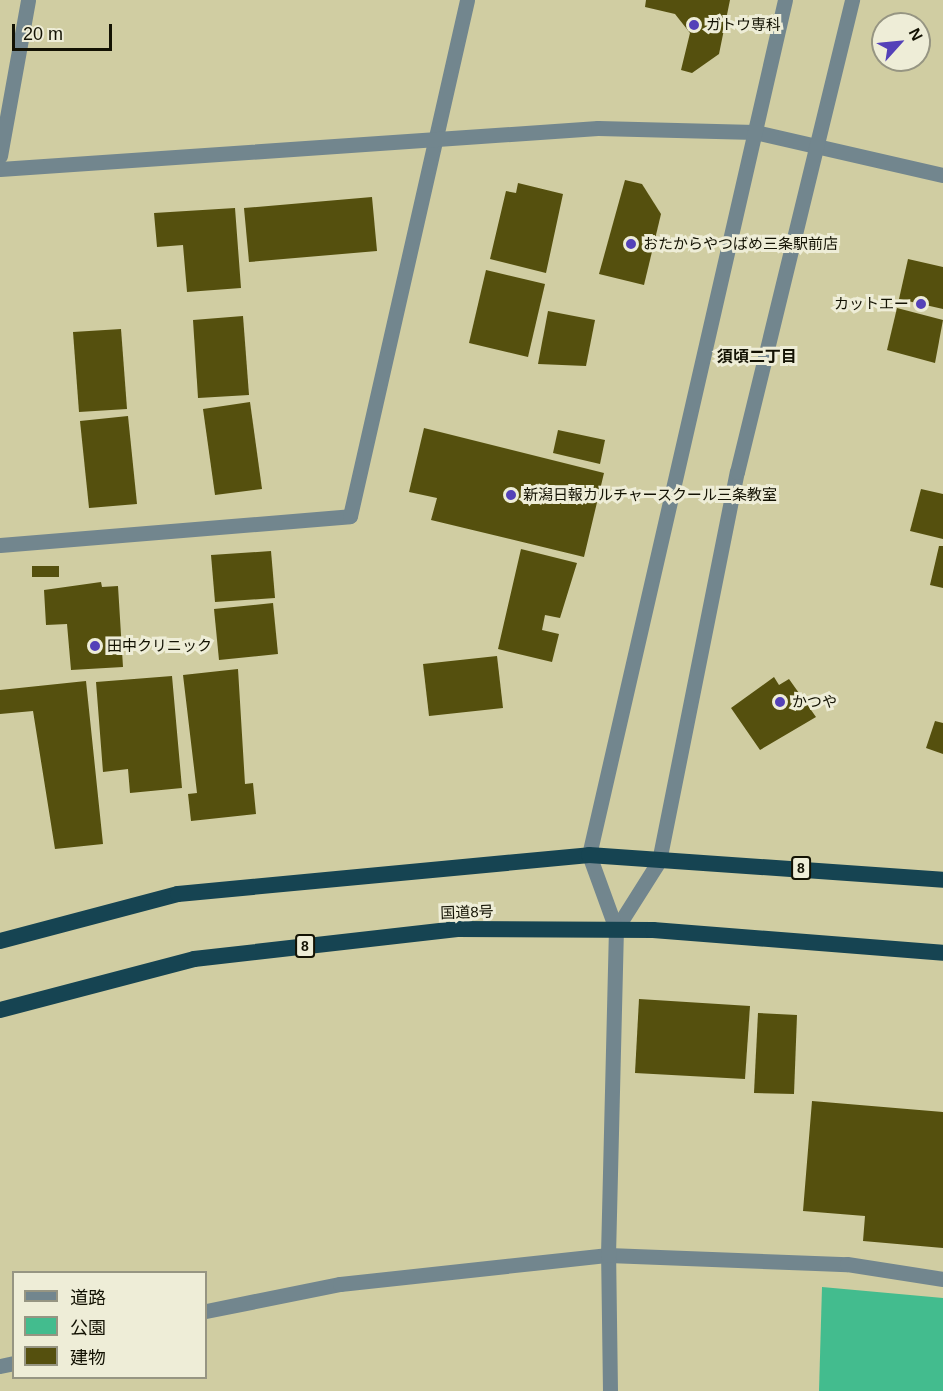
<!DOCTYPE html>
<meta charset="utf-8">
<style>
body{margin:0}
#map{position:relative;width:943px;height:1391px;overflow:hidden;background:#d0cda2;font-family:Helvetica,"Noto Sans JP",sans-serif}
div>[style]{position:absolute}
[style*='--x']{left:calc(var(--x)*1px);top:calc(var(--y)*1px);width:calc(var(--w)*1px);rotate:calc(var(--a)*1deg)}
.green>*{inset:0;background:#43bc8e}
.building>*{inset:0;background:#55500e}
.minor>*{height:15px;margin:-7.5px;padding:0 7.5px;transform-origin:7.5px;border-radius:7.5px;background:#72868e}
.tertiary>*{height:15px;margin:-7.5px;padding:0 7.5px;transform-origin:7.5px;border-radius:7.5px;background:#72868e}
.trunk>*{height:16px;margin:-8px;padding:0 8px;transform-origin:8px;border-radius:8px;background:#164452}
.dots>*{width:16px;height:16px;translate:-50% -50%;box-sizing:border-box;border:3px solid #eeedd7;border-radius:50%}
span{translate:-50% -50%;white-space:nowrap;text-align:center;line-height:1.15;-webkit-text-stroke:6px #eeedd7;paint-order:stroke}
.shield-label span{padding:2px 4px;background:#eeedd7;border:2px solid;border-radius:4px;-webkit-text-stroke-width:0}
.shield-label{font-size:14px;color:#131203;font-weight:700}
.poi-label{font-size:15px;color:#131203}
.left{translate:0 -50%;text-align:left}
.right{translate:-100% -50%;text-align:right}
.street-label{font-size:15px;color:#131203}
.neighbourhood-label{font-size:16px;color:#131203;font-weight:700}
.legend{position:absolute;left:12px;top:1271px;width:195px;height:108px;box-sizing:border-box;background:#eeedd7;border:2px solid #969582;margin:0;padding:8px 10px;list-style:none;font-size:18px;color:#131203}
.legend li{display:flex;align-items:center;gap:12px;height:30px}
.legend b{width:30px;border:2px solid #969582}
.north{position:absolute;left:871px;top:12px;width:60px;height:60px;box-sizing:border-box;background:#eeedd7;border:2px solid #969582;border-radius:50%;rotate:63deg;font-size:16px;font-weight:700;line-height:24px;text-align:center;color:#131203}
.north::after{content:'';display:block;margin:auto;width:21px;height:27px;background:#5441b8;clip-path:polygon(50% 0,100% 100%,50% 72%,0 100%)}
.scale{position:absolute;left:12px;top:24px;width:100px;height:27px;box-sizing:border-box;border:3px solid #131203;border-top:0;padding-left:8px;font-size:18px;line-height:21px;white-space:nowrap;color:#131203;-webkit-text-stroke:4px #eeedd7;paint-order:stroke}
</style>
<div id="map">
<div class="green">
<div style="clip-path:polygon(822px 1287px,943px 1298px,943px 1391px,819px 1391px)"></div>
</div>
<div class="building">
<div style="clip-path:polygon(646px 0,730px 0,719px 54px,692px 73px,681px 70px,690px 33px,675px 14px,645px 7px)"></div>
<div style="clip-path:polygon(625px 180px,642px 184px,661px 214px,644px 285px,599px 274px)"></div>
<div style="clip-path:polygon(518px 183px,563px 194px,546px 273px,490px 259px,506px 191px,516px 193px)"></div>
<div style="clip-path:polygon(372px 197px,377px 251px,249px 262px,244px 208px)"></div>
<div style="clip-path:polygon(235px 208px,241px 288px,187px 292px,183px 245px,157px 247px,154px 213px)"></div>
<div style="clip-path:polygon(908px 259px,943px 267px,943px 309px,899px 299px)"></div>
<div style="clip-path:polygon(486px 270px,545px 284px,528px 357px,469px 343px)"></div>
<div style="clip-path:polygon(897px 308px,943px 320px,935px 363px,887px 350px)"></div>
<div style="clip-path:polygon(548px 311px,595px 320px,586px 366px,538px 364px)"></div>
<div style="clip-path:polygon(243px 316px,249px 395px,198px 398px,193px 320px)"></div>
<div style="clip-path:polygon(121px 329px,127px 409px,79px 412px,73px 332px)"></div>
<div style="clip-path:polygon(250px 402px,262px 489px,215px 495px,203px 409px)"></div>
<div style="clip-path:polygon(128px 416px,137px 504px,89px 508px,80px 421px)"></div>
<div style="clip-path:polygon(424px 428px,604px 473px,584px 557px,431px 520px,437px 498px,409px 492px)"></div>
<div style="clip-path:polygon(558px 430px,605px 440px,600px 464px,553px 453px)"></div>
<div style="clip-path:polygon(921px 489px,943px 494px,943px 539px,910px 531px)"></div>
<div style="clip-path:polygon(939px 546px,943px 546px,943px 588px,930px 585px)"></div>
<div style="clip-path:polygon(521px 549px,577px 563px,560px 618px,545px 615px,542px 630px,559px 634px,552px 662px,498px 649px)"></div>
<div style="clip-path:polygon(271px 551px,275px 598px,215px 602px,211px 555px)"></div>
<div style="clip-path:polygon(32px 566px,59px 566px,59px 577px,32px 577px)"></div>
<div style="clip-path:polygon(101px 582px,102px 587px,118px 586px,123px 667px,71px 670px,67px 624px,46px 625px,44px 590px)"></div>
<div style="clip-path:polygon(273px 603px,278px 654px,219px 660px,214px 609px)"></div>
<div style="clip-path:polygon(497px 656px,503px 708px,429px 716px,423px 664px)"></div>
<div style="clip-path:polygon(238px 669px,245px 784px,253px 783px,256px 814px,191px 821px,188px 794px,197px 793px,183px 675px)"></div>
<div style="clip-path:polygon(172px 676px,182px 788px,130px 793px,128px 769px,103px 772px,96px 682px)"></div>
<div style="clip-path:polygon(774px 677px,779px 685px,789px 679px,816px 717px,760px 750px,731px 708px)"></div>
<div style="clip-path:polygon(86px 681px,103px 844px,55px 849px,33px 711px,0 714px,0 690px)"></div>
<div style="clip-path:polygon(935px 721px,943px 723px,943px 754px,926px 748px)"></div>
<div style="clip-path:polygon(639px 999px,750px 1006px,745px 1079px,635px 1073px)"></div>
<div style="clip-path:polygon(758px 1013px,797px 1015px,794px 1094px,754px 1093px)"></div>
<div style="clip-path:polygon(812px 1101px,943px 1112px,943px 1248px,863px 1241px,865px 1216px,803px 1211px)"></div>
</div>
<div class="minor">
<div style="--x:0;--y:156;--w:158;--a:-79.8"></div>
<div style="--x:0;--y:545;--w:351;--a:-4.7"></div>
<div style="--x:350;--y:516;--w:529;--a:-77.22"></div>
<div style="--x:206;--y:1311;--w:137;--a:-11.4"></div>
<div style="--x:340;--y:1284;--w:270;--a:-6.2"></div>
<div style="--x:608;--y:1255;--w:239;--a:2.2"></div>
<div style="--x:847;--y:1264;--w:97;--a:8.9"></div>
<div style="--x:0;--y:1366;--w:14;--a:-12"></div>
<div style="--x:610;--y:1391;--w:136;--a:-90.8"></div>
<div style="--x:608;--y:1255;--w:326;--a:-88.6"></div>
</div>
<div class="tertiary">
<div style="--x:0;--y:169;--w:599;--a:-3.92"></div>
<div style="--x:598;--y:128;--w:157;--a:1.5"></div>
<div style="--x:755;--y:132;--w:193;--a:12.9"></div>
<div style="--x:616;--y:929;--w:80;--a:-57.7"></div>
<div style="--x:659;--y:861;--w:397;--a:-78.7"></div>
<div style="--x:737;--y:472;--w:486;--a:-76.3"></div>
<div style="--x:616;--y:929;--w:79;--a:-110"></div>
<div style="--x:589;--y:855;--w:877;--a:-77.09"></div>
</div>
<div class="trunk">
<div style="--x:0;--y:941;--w:184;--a:-14.8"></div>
<div style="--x:178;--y:894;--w:413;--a:-5.4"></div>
<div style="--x:589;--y:855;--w:355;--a:4"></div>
<div style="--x:0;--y:1010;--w:201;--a:-14.7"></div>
<div style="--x:194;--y:959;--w:265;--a:-6.5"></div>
<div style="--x:457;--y:929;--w:196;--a:0.3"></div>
<div style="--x:653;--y:930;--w:291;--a:4.5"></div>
</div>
<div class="dots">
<div style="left:694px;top:25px;background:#5441b8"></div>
<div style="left:631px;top:244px;background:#5441b8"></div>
<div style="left:921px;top:304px;background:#5441b8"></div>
<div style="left:511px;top:495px;background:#5441b8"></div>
<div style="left:95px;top:646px;background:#5441b8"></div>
<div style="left:780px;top:702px;background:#5441b8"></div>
</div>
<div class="shield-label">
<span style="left:801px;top:868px">8</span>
<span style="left:305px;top:946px">8</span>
</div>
<div class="poi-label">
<span class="left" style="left:706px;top:25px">ガトウ専科</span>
<span class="left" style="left:643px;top:244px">おたからやつばめ三条駅前店</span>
<span class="right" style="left:909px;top:304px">カットエー</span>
<span class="left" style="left:523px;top:495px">新潟日報カルチャースクール三条教室</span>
<span class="left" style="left:107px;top:646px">田中クリニック</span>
<span class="left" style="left:792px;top:702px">かつや</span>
</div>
<div class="street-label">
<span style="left:467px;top:912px;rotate:-2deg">国道8号</span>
</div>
<div class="neighbourhood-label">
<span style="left:757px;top:357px">須頃二丁目</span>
</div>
<ul class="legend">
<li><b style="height:8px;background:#72868e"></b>道路</li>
<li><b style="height:16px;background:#43bc8e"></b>公園</li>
<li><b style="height:16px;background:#55500e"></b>建物</li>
</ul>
<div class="north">N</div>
<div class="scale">20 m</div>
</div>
